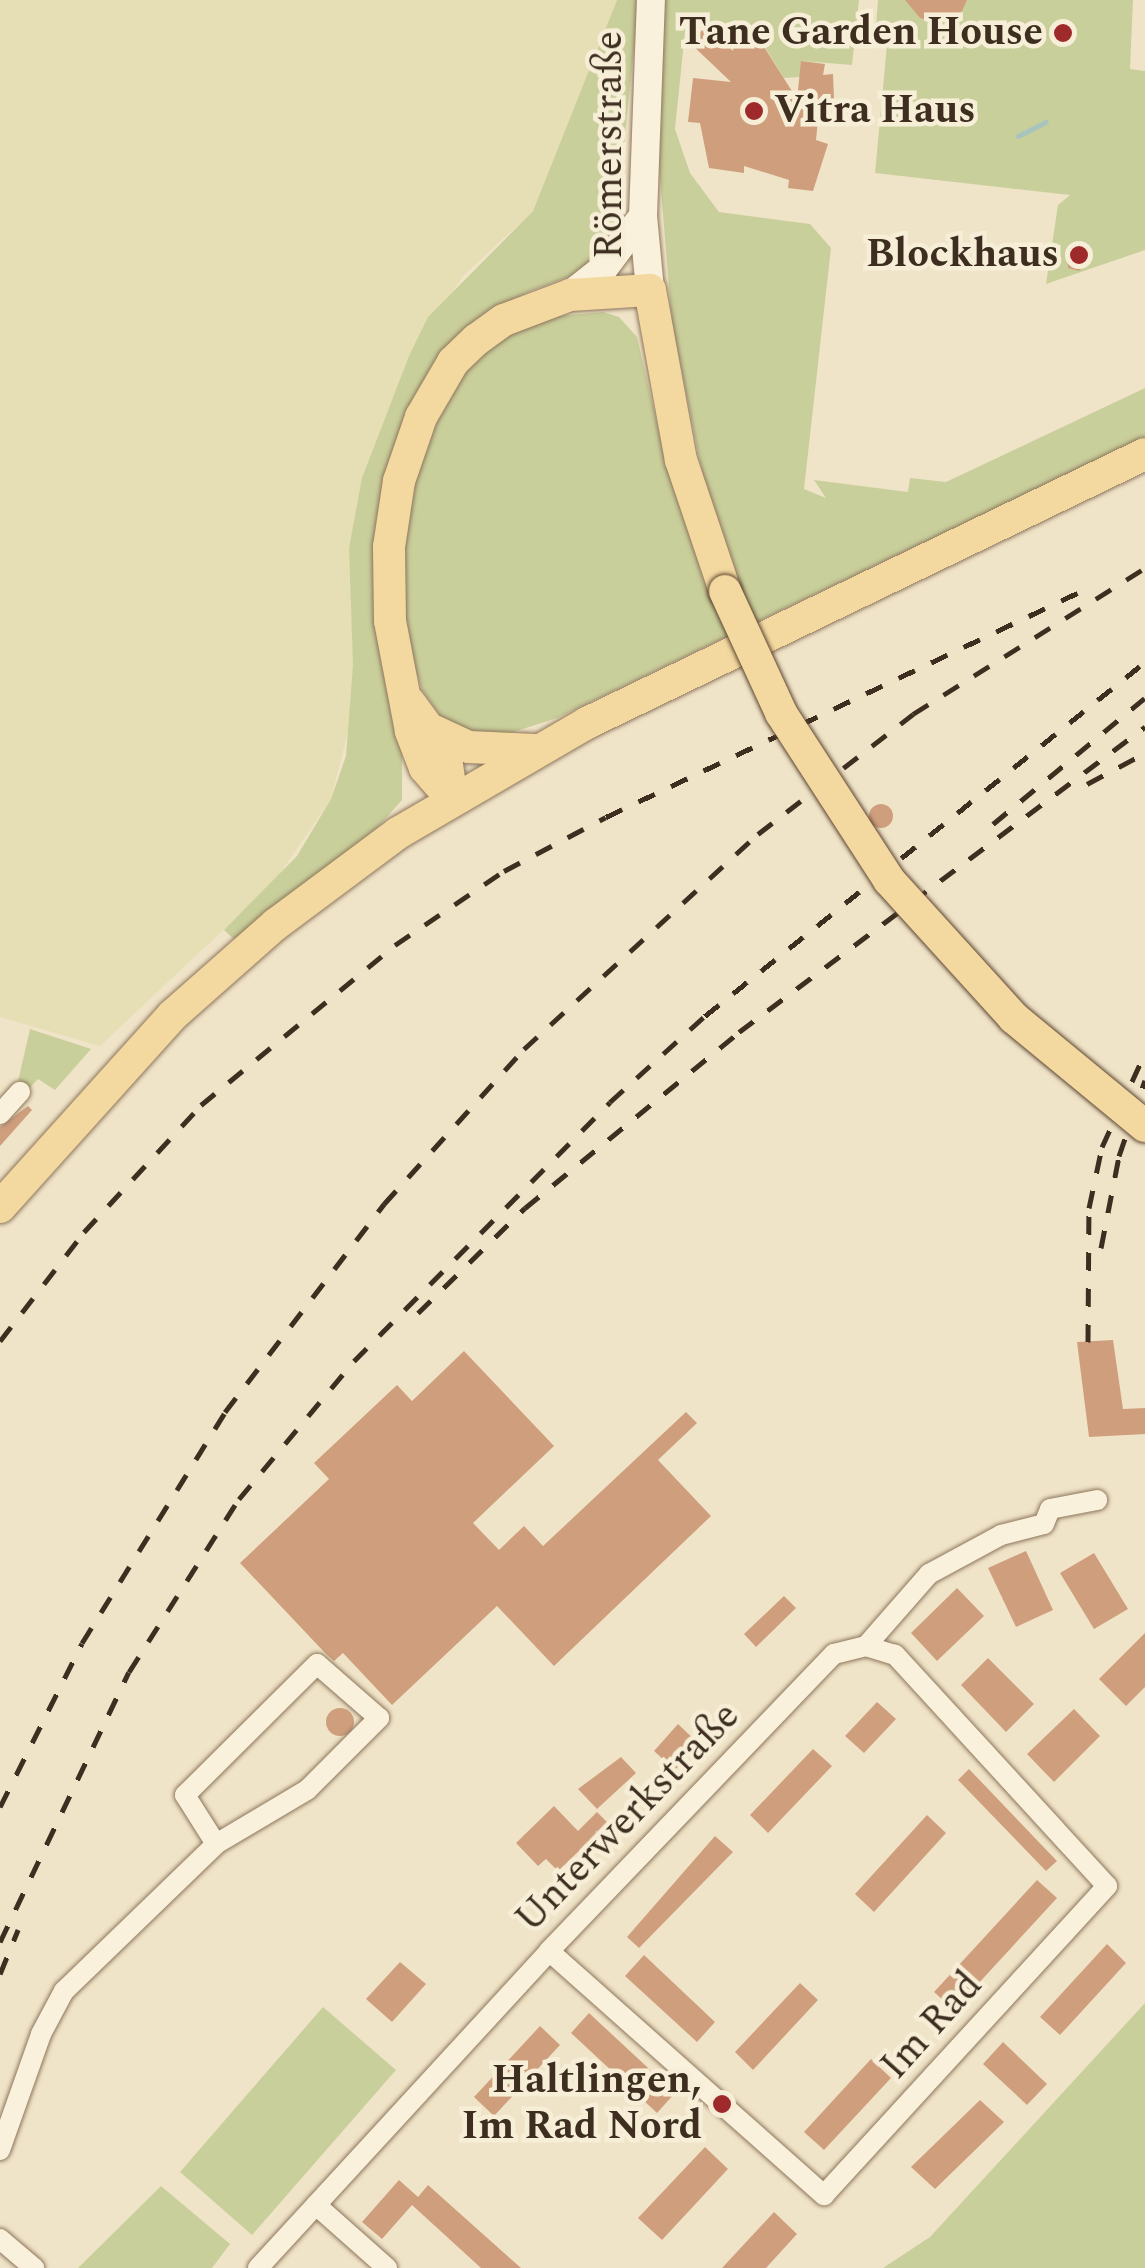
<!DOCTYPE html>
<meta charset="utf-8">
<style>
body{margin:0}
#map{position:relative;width:1145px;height:2268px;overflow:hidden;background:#f0e4c8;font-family:Spectral,serif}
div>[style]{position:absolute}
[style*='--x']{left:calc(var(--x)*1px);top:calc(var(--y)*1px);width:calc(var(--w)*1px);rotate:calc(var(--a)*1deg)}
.farmland>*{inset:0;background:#e6deb5}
.green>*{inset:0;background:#c9cf9b}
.stream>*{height:5px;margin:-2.5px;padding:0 2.5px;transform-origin:2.5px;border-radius:2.5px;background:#a9c4bc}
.building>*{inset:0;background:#cf9f7d}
.round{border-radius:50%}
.roads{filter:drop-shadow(0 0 2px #8d765c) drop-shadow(0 0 2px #8d765c)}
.street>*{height:20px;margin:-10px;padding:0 10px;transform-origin:10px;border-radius:10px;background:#faf1dc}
.secondary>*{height:28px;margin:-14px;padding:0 14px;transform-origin:14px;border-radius:14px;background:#faf1dc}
.primary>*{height:32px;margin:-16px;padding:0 16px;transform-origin:16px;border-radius:16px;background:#f3d9a0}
.rail>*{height:5px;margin-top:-2.5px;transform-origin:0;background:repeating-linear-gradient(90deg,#3d2e20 0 18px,transparent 0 36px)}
.bridges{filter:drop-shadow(0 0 2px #5b4430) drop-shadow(0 0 2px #5b4430)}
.primary-bridge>*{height:32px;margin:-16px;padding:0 16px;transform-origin:16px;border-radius:16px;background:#f3d9a0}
.dots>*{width:28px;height:28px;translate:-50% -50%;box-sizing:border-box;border:5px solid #f7eed8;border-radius:50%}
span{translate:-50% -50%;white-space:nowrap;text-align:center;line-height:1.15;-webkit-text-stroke:9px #f7eed8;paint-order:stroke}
.poi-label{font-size:40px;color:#3d2e20;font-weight:700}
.right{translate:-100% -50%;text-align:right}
.left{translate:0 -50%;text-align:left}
.street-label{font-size:40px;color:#3d2e20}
</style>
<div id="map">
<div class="farmland">
<div style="clip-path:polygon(0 0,617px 0,533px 211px,463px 276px,409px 356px,385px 421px,352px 716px,331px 799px,275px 881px,100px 1046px,0 1017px)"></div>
</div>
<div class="green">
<div style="clip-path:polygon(617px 0,639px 0,615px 233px,586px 270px,525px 293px,484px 320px,403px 432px,402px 800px,378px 827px,235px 940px,224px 930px,297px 856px,331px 799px,346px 756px,353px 665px,349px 548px,362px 478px,409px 356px,428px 317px,533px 211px)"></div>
<div style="clip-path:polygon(662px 0,859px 0,852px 65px,802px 61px,800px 77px,784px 78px,751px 25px,686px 22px,675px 129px,690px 173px,719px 212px,810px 224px,831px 248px,804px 489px,826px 498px,814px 480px,908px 492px,910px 478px,946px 482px,1145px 388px,1145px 438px,752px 624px,706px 492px,672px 323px,657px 141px)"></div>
<div style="clip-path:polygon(878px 0,1133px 0,1130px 69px,1145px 71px,1145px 250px,1046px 284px,1058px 205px,1070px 195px,875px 173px,887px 45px,875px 42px)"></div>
<div style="clip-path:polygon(603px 312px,619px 317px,637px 337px,668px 471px,732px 634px,557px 718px,489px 740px,447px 725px,422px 690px,402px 625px,401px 524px,431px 424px,471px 362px,535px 318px)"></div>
<div style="clip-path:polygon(30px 1029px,91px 1049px,55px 1090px,38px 1079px,23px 1095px,16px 1090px)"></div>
<div style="clip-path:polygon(1145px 2003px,1145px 2268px,883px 2268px,930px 2237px)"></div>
<div style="clip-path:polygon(323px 2007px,396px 2070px,252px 2235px,180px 2172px)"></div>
<div style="clip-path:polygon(161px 2186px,230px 2244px,212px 2268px,78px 2268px)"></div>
</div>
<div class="stream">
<div style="--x:1018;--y:136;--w:31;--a:-27"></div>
</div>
<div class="building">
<div style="clip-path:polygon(905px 0,967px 0,962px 11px,940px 23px,920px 18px)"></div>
<div style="clip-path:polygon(706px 26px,733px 51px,735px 36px,759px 39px,797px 99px,801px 61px,825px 64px,823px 75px,833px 74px,834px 99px,820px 100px,816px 140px,828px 144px,813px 191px,788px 188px,789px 180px,744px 166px,744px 173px,709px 168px,700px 123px,688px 122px,693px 78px,731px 82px,690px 43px)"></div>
<div style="clip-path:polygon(1078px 241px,1088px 244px,1092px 258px,1079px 271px,1068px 268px,1067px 252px)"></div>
<div class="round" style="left:869px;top:804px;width:24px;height:24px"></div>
<div style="clip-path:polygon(28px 1106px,32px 1110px,0 1146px,0 1127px)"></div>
<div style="clip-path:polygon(1113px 1340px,1123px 1409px,1145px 1408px,1145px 1434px,1089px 1437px,1077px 1342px)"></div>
<div style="clip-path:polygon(464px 1351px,554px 1446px,473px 1523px,499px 1550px,524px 1526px,543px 1546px,686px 1412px,697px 1423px,658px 1460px,711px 1516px,554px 1666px,497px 1606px,392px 1705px,343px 1653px,334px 1661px,326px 1654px,240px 1563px,329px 1479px,314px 1463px,397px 1385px,412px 1401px)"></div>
<div style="clip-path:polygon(1026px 1551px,1053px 1610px,1016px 1627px,988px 1568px)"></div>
<div style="clip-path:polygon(1094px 1553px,1128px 1609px,1094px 1629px,1060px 1573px)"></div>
<div style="clip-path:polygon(957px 1588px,984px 1616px,937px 1661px,911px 1633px)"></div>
<div style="clip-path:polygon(784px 1596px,796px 1608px,756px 1647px,744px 1634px)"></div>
<div style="clip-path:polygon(1145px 1633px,1145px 1687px,1126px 1706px,1099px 1679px)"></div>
<div style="clip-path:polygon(988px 1658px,1034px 1704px,1006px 1732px,961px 1685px)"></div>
<div style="clip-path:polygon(877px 1702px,896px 1719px,864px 1753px,845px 1736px)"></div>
<div class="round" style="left:326px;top:1708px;width:28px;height:28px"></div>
<div style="clip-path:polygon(1074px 1709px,1100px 1736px,1054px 1782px,1027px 1754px)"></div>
<div style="clip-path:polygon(678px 1724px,699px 1744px,675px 1770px,654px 1751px)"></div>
<div style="clip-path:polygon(813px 1749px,832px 1766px,768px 1833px,750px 1815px)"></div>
<div style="clip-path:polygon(621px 1757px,636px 1773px,597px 1809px,578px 1789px)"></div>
<div style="clip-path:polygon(969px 1769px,1057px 1861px,1046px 1871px,958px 1780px)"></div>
<div style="clip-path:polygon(554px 1806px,578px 1831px,597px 1812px,608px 1823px,558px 1871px,546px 1859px,538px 1866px,516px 1843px)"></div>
<div style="clip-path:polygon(927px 1815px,946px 1833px,874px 1912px,855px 1894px)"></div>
<div style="clip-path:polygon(715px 1836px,733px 1852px,639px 1948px,627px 1937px)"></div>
<div style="clip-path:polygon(1037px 1880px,1057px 1898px,954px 2010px,934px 1992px)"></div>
<div style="clip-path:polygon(1107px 1944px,1126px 1963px,1060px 2035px,1040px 2017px)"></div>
<div style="clip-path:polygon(644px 1955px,715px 2022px,697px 2042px,625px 1976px)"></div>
<div style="clip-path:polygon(400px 1962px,426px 1984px,392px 2022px,366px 1999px)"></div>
<div style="clip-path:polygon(800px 1983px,818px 2000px,753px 2070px,735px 2052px)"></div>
<div style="clip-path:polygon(589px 2013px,675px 2093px,657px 2113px,571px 2033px)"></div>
<div style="clip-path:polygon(540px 2026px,560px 2045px,494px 2116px,474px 2097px)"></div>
<div style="clip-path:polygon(1003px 2042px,1047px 2084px,1027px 2105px,983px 2064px)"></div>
<div style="clip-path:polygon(871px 2059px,891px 2078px,824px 2150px,804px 2132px)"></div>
<div style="clip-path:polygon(980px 2100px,1004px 2122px,935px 2189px,911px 2167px)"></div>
<div style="clip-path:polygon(705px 2147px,728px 2169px,662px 2240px,638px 2218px)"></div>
<div style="clip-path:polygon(399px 2180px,418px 2197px,428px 2185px,521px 2268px,481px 2268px,412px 2205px,382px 2239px,362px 2222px)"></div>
<div style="clip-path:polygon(774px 2212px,797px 2234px,766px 2268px,722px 2268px)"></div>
</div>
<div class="roads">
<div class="street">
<div style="--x:0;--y:1114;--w:30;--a:-48"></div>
<div style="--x:549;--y:1951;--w:368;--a:41.6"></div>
<div style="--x:824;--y:2195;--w:419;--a:-47.5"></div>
<div style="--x:1107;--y:1886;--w:314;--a:-132.5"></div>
<div style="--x:895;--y:1655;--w:30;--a:-163"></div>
<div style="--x:0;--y:2150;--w:123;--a:-70.5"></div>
<div style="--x:41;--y:2034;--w:49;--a:-61.9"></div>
<div style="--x:64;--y:1991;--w:211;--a:-44"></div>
<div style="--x:216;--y:1844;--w:106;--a:-30.7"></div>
<div style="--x:307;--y:1790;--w:102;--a:-45"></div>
<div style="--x:379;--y:1718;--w:82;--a:-138.9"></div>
<div style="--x:317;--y:1664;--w:186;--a:135.2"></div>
<div style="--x:185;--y:1795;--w:58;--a:57.7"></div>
<div style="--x:316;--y:2205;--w:95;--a:41.6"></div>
<div style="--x:0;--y:2239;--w:45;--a:40.5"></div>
<div style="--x:258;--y:2268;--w:430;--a:-47.4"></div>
<div style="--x:549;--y:1951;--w:412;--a:-46.2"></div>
<div style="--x:834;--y:1654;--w:33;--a:-14"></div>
<div style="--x:866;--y:1646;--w:96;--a:-48.8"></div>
<div style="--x:929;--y:1574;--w:82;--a:-28.4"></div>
<div style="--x:1001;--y:1535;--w:44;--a:-14.3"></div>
<div style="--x:1044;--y:1524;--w:16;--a:-68"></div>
<div style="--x:1050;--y:1509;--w:48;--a:-10.8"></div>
</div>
<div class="secondary">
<div style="--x:650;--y:290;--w:74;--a:-95.4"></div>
<div style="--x:643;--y:216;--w:216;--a:-87.9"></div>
<div style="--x:570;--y:295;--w:43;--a:-38.5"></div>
<div style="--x:604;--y:268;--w:65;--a:-53.1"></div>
</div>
<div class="primary">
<div style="--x:409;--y:702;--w:61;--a:53.7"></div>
<div style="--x:445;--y:751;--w:49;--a:81.7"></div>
<div style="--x:434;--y:731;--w:38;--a:25"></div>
<div style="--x:469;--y:747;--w:66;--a:2.6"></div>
<div style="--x:452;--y:799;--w:41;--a:-131.1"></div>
<div style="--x:425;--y:768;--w:40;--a:-111"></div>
<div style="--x:411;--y:731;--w:112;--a:-100.8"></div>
<div style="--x:390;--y:621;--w:74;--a:-90.8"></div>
<div style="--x:389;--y:547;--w:67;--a:-81.4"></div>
<div style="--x:399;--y:481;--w:68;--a:-71"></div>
<div style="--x:421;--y:417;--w:64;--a:-59.8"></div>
<div style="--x:453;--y:362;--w:32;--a:-44"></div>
<div style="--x:476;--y:340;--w:34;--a:-36"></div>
<div style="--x:504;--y:320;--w:71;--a:-20.7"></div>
<div style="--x:570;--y:295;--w:80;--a:-3.6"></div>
<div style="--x:650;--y:290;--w:173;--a:79.7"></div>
<div style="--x:681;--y:460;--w:138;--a:71.4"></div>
<div style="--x:0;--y:1207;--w:258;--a:-48"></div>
<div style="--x:173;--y:1015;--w:137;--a:-41.5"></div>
<div style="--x:276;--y:924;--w:152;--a:-36.7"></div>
<div style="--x:398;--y:833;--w:219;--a:-30.2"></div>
<div style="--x:587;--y:723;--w:619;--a:-25.74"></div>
</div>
</div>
<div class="rail">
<div style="--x:1087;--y:784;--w:66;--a:-28.1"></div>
<div style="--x:993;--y:824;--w:197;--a:-39.7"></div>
<div style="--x:1101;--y:1248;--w:94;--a:-78.9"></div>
<div style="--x:1119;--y:1156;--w:80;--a:-71.1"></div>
<div style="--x:418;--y:1313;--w:150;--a:-44.5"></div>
<div style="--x:525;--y:1208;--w:277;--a:-39.4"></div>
<div style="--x:739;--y:1032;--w:508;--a:-36.92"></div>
<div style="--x:0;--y:1341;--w:138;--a:-52.4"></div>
<div style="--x:84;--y:1232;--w:173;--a:-47.3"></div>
<div style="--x:201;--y:1105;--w:251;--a:-39.5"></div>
<div style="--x:395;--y:945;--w:132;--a:-34.2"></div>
<div style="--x:504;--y:871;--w:115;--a:-27.9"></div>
<div style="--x:606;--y:817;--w:536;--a:-25.42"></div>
<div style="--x:1088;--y:1342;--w:134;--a:-89.6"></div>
<div style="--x:1089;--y:1208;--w:62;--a:-78"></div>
<div style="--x:1102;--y:1147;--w:103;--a:-65.4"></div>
<div style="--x:0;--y:1807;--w:183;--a:-63.4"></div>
<div style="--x:82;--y:1643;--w:272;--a:-58.2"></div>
<div style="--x:225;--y:1412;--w:262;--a:-52.6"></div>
<div style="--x:384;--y:1204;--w:209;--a:-47.9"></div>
<div style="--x:524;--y:1049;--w:318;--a:-42.6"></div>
<div style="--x:758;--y:834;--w:196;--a:-37.7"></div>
<div style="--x:913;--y:714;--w:274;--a:-32.2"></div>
<div style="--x:0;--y:1942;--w:299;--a:-64.5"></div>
<div style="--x:129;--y:1672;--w:205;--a:-57.6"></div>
<div style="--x:239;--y:1499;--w:180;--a:-50.2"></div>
<div style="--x:354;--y:1361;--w:364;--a:-45.3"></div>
<div style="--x:610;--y:1102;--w:128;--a:-42.2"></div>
<div style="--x:705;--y:1016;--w:565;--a:-38.82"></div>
<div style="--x:0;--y:1974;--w:48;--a:-67.8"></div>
</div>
<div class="bridges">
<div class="primary-bridge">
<div style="--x:725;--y:591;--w:134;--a:65.3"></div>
<div style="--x:781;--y:713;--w:199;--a:57.1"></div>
<div style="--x:889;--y:880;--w:186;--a:47.8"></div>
<div style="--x:1014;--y:1018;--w:170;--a:39.5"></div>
</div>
</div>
<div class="dots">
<div style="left:1063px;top:33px;background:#9e2a2b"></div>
<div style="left:754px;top:111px;background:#9e2a2b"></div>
<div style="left:1079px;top:255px;background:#9e2a2b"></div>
<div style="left:722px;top:2104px;background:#9e2a2b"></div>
</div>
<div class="poi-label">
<span class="right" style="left:1043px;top:33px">Tane Garden House</span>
<span class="left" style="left:774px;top:111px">Vitra Haus</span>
<span class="right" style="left:1059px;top:255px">Blockhaus</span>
<span class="right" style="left:702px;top:2104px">Haltlingen,<br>Im Rad Nord</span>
</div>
<div class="street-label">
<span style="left:610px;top:145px;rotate:-90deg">Römerstraße</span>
<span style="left:628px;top:1818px;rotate:-46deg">Unterwerkstraße</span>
<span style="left:932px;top:2026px;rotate:-48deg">Im Rad</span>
</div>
</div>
